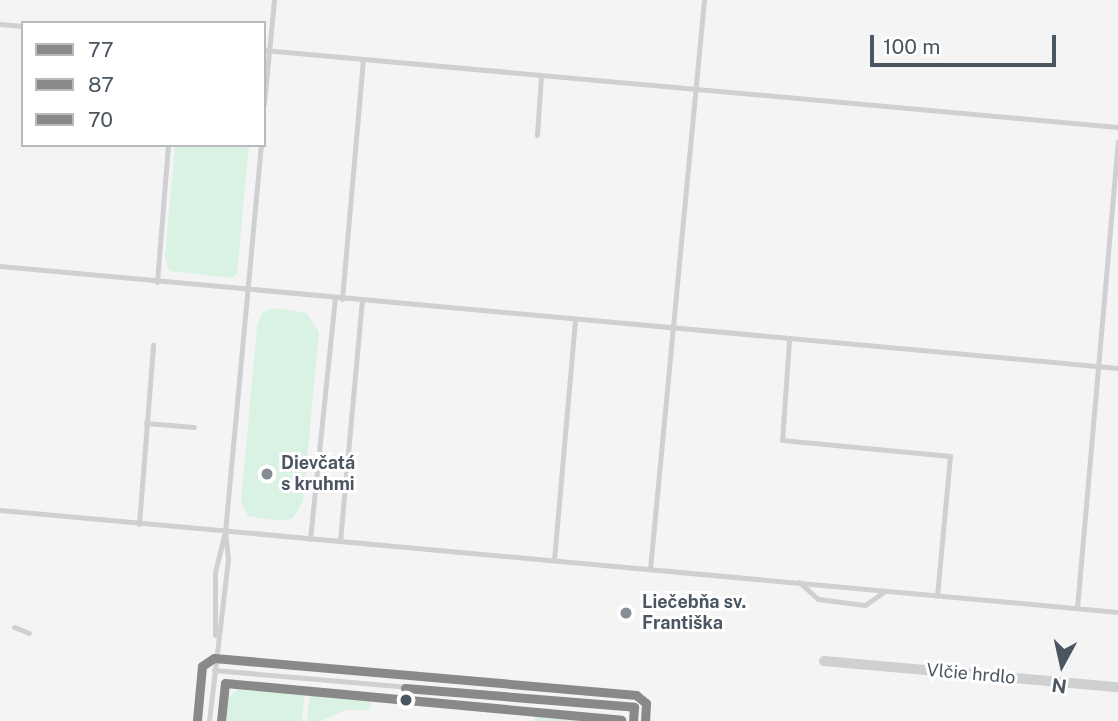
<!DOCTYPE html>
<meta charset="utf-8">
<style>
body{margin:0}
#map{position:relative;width:1118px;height:721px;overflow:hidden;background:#f4f4f4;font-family:"Public Sans",sans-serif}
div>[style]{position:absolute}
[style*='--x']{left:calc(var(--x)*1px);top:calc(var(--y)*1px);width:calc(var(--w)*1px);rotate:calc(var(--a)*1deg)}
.green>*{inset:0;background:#d9f2e3}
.lane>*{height:5px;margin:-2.5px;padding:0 2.5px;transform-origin:2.5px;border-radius:2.5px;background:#ced0d2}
.street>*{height:10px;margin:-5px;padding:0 5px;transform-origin:5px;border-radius:5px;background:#ced0d2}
.bus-1>*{height:9px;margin:-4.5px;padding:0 4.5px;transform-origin:4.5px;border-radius:4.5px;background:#898989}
.bus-2>*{height:9px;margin:-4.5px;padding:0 4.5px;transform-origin:4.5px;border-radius:4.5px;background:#898989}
.bus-3>*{height:9px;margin:-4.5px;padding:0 4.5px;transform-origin:4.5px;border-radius:4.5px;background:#898989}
.dots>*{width:19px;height:19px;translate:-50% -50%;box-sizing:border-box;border:4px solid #fff;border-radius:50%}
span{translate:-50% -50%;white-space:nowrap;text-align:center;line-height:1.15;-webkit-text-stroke:6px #fff;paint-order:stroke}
.poi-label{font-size:18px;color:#4a5661;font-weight:700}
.left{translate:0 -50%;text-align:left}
.street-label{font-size:18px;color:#4a5661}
.legend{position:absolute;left:21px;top:21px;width:245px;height:126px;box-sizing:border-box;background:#fff;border:2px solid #b7bbc0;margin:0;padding:9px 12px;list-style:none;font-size:21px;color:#4a5661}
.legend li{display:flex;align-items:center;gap:14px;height:35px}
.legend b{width:35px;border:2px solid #b7bbc0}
.north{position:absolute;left:1027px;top:630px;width:70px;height:70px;-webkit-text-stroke:5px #fff;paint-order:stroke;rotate:188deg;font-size:19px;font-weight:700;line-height:28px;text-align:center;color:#4a5661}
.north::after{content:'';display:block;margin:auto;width:24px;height:32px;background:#4a5661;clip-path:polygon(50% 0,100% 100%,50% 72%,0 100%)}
.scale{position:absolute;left:870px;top:35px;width:186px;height:32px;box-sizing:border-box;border:4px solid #4a5661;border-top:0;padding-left:9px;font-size:21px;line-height:24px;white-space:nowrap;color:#4a5661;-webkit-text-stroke:5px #fff;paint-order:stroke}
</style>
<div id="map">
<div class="green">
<div style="clip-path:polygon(175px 145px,249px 145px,237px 274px,232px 278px,169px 271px,165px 256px)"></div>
<div style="clip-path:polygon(273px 308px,307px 313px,319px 332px,303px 501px,293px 518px,281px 521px,248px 516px,241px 501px,257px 326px,262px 313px)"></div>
<div style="clip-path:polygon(241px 686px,305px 691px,302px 721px,221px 721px,223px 703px)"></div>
<div style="clip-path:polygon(310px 691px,371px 697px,370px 710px,345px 710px,321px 721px,307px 721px)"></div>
<div style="clip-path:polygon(535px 714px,605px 719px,611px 721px,534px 721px)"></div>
</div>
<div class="lane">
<div style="--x:0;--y:24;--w:23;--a:5"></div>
<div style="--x:264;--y:50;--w:857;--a:5.15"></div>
<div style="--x:264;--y:104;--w:104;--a:-84.5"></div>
<div style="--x:537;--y:135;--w:59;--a:-86.1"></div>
<div style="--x:0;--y:266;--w:1123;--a:5.21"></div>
<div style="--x:157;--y:282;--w:137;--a:-85.4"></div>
<div style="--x:342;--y:299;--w:241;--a:-85"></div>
<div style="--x:789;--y:341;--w:99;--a:94"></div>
<div style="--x:782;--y:440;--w:169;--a:5.4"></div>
<div style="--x:950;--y:456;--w:140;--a:95.3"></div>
<div style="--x:146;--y:423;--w:48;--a:4.8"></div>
<div style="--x:0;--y:510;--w:1123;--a:5.21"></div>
<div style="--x:139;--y:524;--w:180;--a:-85.5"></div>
<div style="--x:310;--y:539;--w:241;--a:-84.1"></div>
<div style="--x:340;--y:541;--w:241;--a:-84.8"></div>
<div style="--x:554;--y:560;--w:240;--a:-85"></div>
<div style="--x:650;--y:569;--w:572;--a:-84.58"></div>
<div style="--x:799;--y:582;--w:25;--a:42"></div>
<div style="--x:818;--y:599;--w:47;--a:7.3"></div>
<div style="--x:865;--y:605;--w:24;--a:-35"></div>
<div style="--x:1077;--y:608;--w:468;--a:-85"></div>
<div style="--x:14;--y:627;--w:16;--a:22"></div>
<div style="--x:215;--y:635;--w:63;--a:-90"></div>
<div style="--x:215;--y:572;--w:38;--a:-76"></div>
<div style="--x:214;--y:670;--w:422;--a:5"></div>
<div style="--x:634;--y:707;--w:14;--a:94"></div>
<div style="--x:209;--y:721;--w:163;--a:-83.3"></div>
<div style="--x:228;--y:559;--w:27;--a:-96"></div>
<div style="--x:225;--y:532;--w:389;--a:-84.7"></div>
</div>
<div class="street">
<div style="--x:824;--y:661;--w:295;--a:5.1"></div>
</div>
<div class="bus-1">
<div style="--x:405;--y:688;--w:230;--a:4.7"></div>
<div style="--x:634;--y:707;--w:14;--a:94"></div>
</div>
<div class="bus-2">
<div style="--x:221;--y:721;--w:38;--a:-84"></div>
<div style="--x:225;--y:683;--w:398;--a:5.3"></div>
</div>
<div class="bus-3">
<div style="--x:197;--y:720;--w:54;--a:-84.7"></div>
<div style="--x:202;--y:666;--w:14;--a:-34"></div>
<div style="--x:214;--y:658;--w:424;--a:5"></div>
<div style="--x:636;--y:695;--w:13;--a:39"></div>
<div style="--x:646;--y:703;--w:18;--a:93"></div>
</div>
<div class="dots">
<div style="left:267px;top:474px;background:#868d94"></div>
<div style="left:626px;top:613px;background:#868d94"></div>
<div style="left:406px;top:700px;background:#4a5661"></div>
</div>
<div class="poi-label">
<span class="left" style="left:281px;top:474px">Dievčatá<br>s kruhmi</span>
<span class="left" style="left:642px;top:613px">Liečebňa sv.<br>Františka</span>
</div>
<div class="street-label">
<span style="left:971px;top:674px;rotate:5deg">Vlčie hrdlo</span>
</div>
<ul class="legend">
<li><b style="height:9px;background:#898989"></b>77</li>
<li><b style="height:9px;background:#898989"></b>87</li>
<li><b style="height:9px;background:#898989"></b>70</li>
</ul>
<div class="north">N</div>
<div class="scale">100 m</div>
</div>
